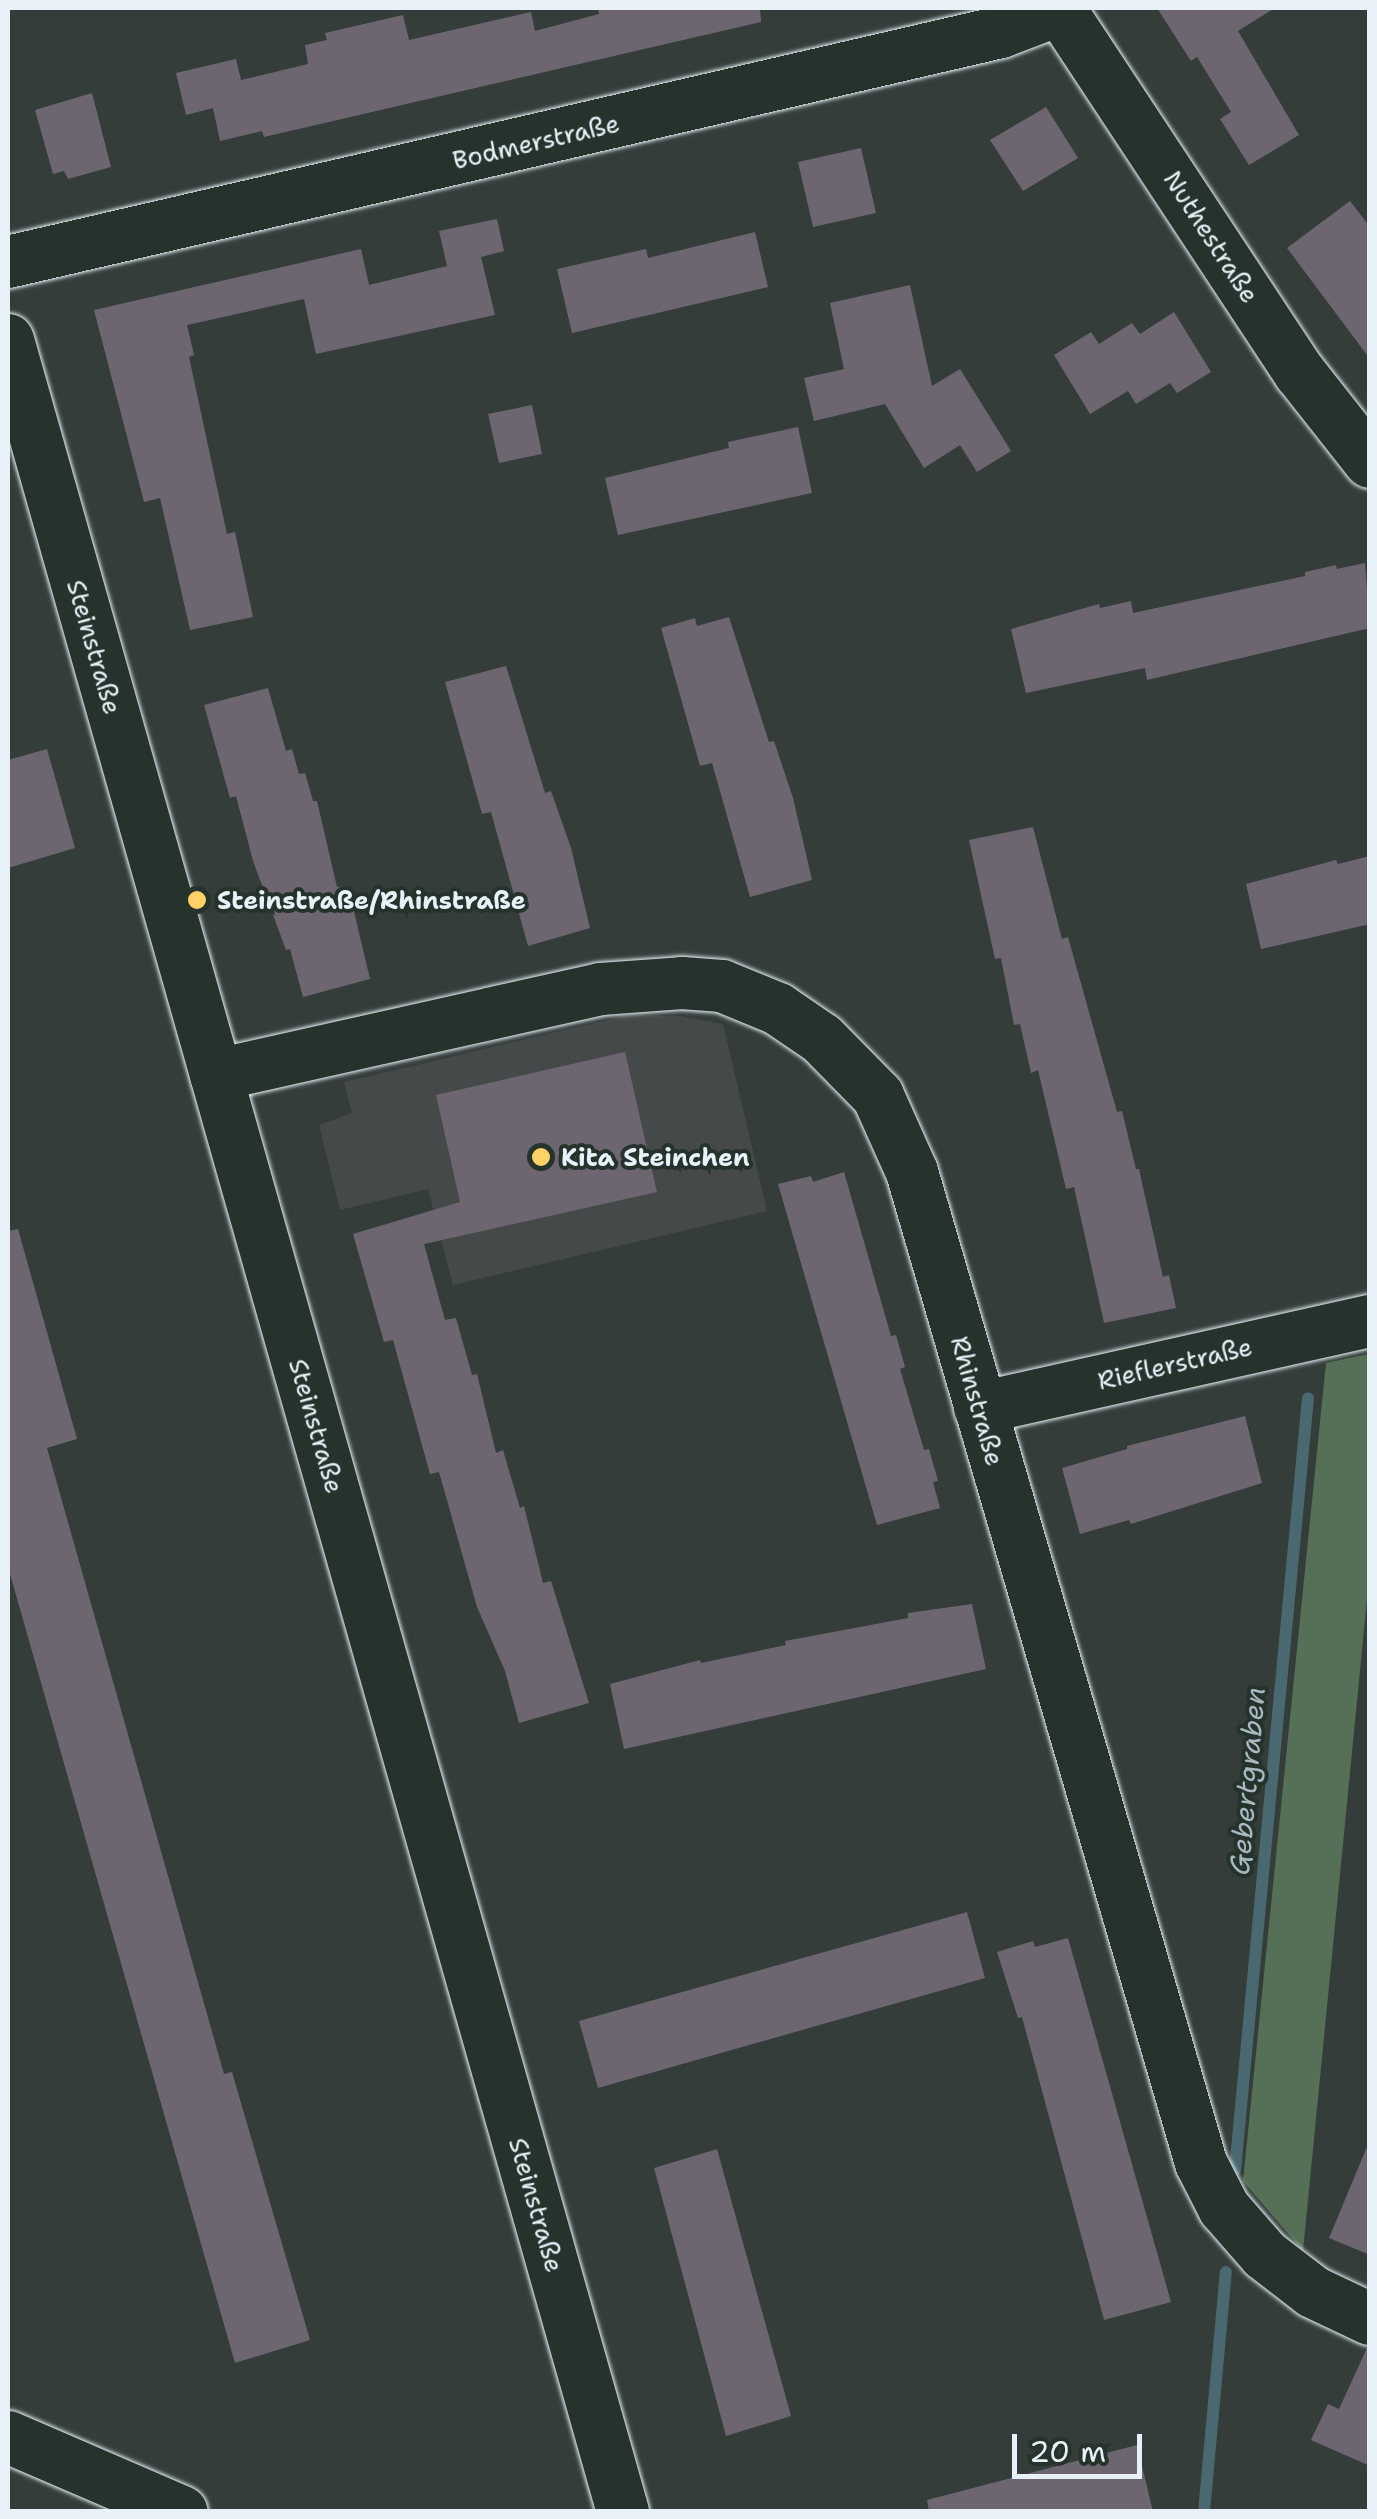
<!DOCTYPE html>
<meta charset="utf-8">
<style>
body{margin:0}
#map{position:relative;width:1377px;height:2519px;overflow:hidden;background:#343d3a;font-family:"Shantell Sans",sans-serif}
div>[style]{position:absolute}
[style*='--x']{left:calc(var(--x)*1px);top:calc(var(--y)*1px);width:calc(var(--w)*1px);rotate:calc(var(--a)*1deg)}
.built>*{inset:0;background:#45494a}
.green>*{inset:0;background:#557056}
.stream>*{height:12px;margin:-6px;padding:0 6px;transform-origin:6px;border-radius:6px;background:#49686f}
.building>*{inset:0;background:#6d6670}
.roads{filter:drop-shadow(0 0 2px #e8f1f8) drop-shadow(0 0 2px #e8f1f8)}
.minor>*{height:52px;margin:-26px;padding:0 26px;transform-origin:26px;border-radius:26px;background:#26332d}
.dots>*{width:28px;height:28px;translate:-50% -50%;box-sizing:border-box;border:5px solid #26332d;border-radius:50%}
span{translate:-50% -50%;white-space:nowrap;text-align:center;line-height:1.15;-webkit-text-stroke:8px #26332d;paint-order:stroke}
.street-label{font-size:25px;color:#e8f1f8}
.poi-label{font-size:25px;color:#e8f1f8;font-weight:700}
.left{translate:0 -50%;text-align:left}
.water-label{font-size:28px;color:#a8bac1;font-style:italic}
.frame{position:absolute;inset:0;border:10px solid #e8f1f8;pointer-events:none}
.scale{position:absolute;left:1012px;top:2434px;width:130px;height:45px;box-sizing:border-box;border:5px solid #e8f1f8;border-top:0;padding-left:12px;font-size:30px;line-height:35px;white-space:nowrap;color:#e8f1f8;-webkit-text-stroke:8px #26332d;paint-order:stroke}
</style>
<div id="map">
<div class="built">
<div style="clip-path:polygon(630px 1015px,680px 1016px,723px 1024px,767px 1211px,453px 1285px,428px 1189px,340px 1210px,319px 1125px,352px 1113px,344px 1082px)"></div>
</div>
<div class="green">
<div style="clip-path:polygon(1369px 1354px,1369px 1579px,1303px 2251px,1243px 2181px,1326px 1363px)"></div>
</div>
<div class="stream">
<div style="--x:1235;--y:2170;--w:775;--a:-84.6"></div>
<div style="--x:1204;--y:2512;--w:241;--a:-84.8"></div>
</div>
<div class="building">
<div style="clip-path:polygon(598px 8px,760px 8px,761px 22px,264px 137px,262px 131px,220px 141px,213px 108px,186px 115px,176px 73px,236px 59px,241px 80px,308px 64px,305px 45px,327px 40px,325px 33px,403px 15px,409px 40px,531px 12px,535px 31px,599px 14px)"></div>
<div style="clip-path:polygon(1157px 8px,1275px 8px,1238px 31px,1299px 135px,1249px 165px,1220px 119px,1231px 112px,1197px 57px,1191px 61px)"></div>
<div style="clip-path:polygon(92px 93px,111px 167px,68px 179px,64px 171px,53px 174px,35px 110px)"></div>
<div style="clip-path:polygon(1046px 107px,1078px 158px,1023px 191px,990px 140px)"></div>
<div style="clip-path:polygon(861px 148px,876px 213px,813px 227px,798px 162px)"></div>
<div style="clip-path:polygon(1350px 201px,1370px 227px,1370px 359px,1287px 248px)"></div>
<div style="clip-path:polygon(497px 219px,504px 251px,481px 257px,495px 315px,316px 354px,304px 299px,187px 325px,194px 355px,189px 357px,227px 534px,235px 532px,253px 617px,190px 630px,160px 498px,144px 502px,94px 310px,361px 249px,369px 285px,447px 266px,439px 231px)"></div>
<div style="clip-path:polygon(755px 232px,768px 287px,572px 333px,557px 269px,646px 249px,648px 258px)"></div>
<div style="clip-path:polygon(910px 285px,932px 386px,960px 369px,1011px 451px,977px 472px,960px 445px,924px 468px,885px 404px,814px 421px,804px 378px,844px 369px,830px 303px)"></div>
<div style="clip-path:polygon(1174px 312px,1211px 372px,1177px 393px,1170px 383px,1136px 404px,1128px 391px,1090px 414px,1054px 355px,1091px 332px,1099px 344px,1132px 323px,1140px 334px)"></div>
<div style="clip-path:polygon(532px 405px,542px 454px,499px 463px,488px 414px)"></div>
<div style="clip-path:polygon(798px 427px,812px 493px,618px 535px,605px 478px,729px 448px,728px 442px)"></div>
<div style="clip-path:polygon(1365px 563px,1370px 628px,1147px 680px,1145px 668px,1026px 693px,1011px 629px,1099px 604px,1100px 608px,1131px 601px,1133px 613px,1305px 576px,1305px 572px,1336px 565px,1337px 569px)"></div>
<div style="clip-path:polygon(729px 617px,769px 742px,774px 741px,793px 798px,812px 880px,750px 897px,712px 763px,700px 766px,661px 628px,695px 618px,697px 626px)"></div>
<div style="clip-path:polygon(506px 666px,545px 793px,551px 791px,571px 848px,590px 928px,528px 946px,491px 812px,482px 814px,445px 682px)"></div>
<div style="clip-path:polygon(268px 688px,286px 751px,292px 749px,299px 774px,305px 773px,313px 801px,317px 801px,337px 887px,348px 886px,370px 979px,303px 997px,290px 949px,286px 950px,253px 861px,236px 796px,230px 798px,204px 705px)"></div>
<div style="clip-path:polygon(47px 749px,75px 848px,8px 868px,8px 760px)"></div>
<div style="clip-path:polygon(1033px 827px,1062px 939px,1068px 937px,1117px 1112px,1122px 1111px,1136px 1169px,1139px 1169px,1163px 1277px,1169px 1275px,1176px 1308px,1104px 1323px,1074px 1187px,1066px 1189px,1038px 1070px,1031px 1073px,1020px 1024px,1014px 1025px,1001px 958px,995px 959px,969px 840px)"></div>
<div style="clip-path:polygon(1370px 856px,1370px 924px,1261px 949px,1246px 884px,1336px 860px,1338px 864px)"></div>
<div style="clip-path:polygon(625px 1052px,657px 1192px,424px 1244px,445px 1320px,456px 1318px,472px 1375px,477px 1374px,496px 1453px,503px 1450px,520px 1508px,524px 1506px,543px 1583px,551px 1581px,589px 1703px,519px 1723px,505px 1671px,477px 1607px,439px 1472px,430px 1474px,393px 1340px,384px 1342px,353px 1234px,460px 1202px,436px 1095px)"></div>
<div style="clip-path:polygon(844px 1172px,891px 1336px,896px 1335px,905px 1367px,900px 1369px,924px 1450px,929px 1449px,938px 1481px,933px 1482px,940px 1508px,877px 1525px,778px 1184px,811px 1176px,813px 1182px)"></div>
<div style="clip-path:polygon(18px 1229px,77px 1439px,47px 1448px,224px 2074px,232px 2072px,310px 2340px,235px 2363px,8px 1567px,8px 1231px)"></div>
<div style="clip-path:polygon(1245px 1416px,1262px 1483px,1131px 1524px,1129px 1520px,1080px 1534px,1062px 1468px,1127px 1449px,1127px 1446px)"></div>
<div style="clip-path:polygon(972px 1604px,986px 1669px,624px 1749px,610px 1684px,700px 1660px,701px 1663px,786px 1645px,785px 1641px,908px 1618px,908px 1613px)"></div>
<div style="clip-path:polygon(967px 1912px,985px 1978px,598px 2088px,579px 2021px)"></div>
<div style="clip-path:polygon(1068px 1938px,1171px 2302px,1104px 2320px,1022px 2017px,1018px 2018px,997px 1952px,1033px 1941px,1035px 1947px)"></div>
<div style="clip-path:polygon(1369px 2142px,1370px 2142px,1370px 2255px,1329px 2238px)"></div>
<div style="clip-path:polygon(717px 2149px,791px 2416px,726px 2436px,654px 2168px)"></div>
<div style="clip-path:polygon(1367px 2348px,1370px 2348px,1370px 2466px,1311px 2440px,1328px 2404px,1339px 2409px)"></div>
<div style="clip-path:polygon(1137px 2445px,1153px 2512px,929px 2512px,927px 2500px)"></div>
</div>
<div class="roads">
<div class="minor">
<div style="--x:1059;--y:8;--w:437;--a:56.6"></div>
<div style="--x:1300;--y:373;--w:113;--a:51.8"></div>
<div style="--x:8;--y:262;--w:1019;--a:-13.04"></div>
<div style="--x:1001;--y:32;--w:64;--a:-21"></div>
<div style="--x:8;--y:340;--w:2257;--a:74.19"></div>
<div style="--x:216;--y:1075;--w:394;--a:-12.6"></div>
<div style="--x:601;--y:989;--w:81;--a:-4.2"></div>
<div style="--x:682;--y:983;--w:40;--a:4.3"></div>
<div style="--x:722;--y:986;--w:61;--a:22.3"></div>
<div style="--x:778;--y:1009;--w:53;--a:34.3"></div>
<div style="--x:822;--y:1039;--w:80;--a:45.5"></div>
<div style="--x:878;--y:1096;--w:83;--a:65.9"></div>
<div style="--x:912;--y:1172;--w:1032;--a:73.74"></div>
<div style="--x:1201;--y:2163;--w:51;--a:62.9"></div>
<div style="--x:1224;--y:2208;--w:62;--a:48.9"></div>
<div style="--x:1265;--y:2255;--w:61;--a:37.6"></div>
<div style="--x:1313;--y:2292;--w:63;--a:25.3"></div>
<div style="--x:980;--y:1408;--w:400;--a:-12.6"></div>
<div style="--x:8;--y:2437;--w:189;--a:23.3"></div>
</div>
</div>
<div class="dots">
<div style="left:197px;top:900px;background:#ffd166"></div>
<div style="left:541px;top:1157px;background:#ffd166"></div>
</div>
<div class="street-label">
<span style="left:536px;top:142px;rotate:-13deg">Bodmerstraße</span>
<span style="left:1211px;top:237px;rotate:57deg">Nuthestraße</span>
<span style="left:94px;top:647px;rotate:74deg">Steinstraße</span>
<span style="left:1175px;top:1364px;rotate:-13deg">Rieflerstraße</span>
<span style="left:977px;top:1401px;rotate:74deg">Rhinstraße</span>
<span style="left:316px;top:1426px;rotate:74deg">Steinstraße</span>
<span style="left:536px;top:2205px;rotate:74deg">Steinstraße</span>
</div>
<div class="poi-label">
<span class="left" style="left:217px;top:900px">Steinstraße/Rhinstraße</span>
<span class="left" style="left:561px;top:1157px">Kita Steinchen</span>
</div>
<div class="water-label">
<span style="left:1247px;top:1781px;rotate:-85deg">Gebertgraben</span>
</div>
<div class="frame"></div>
<div class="scale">20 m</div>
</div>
